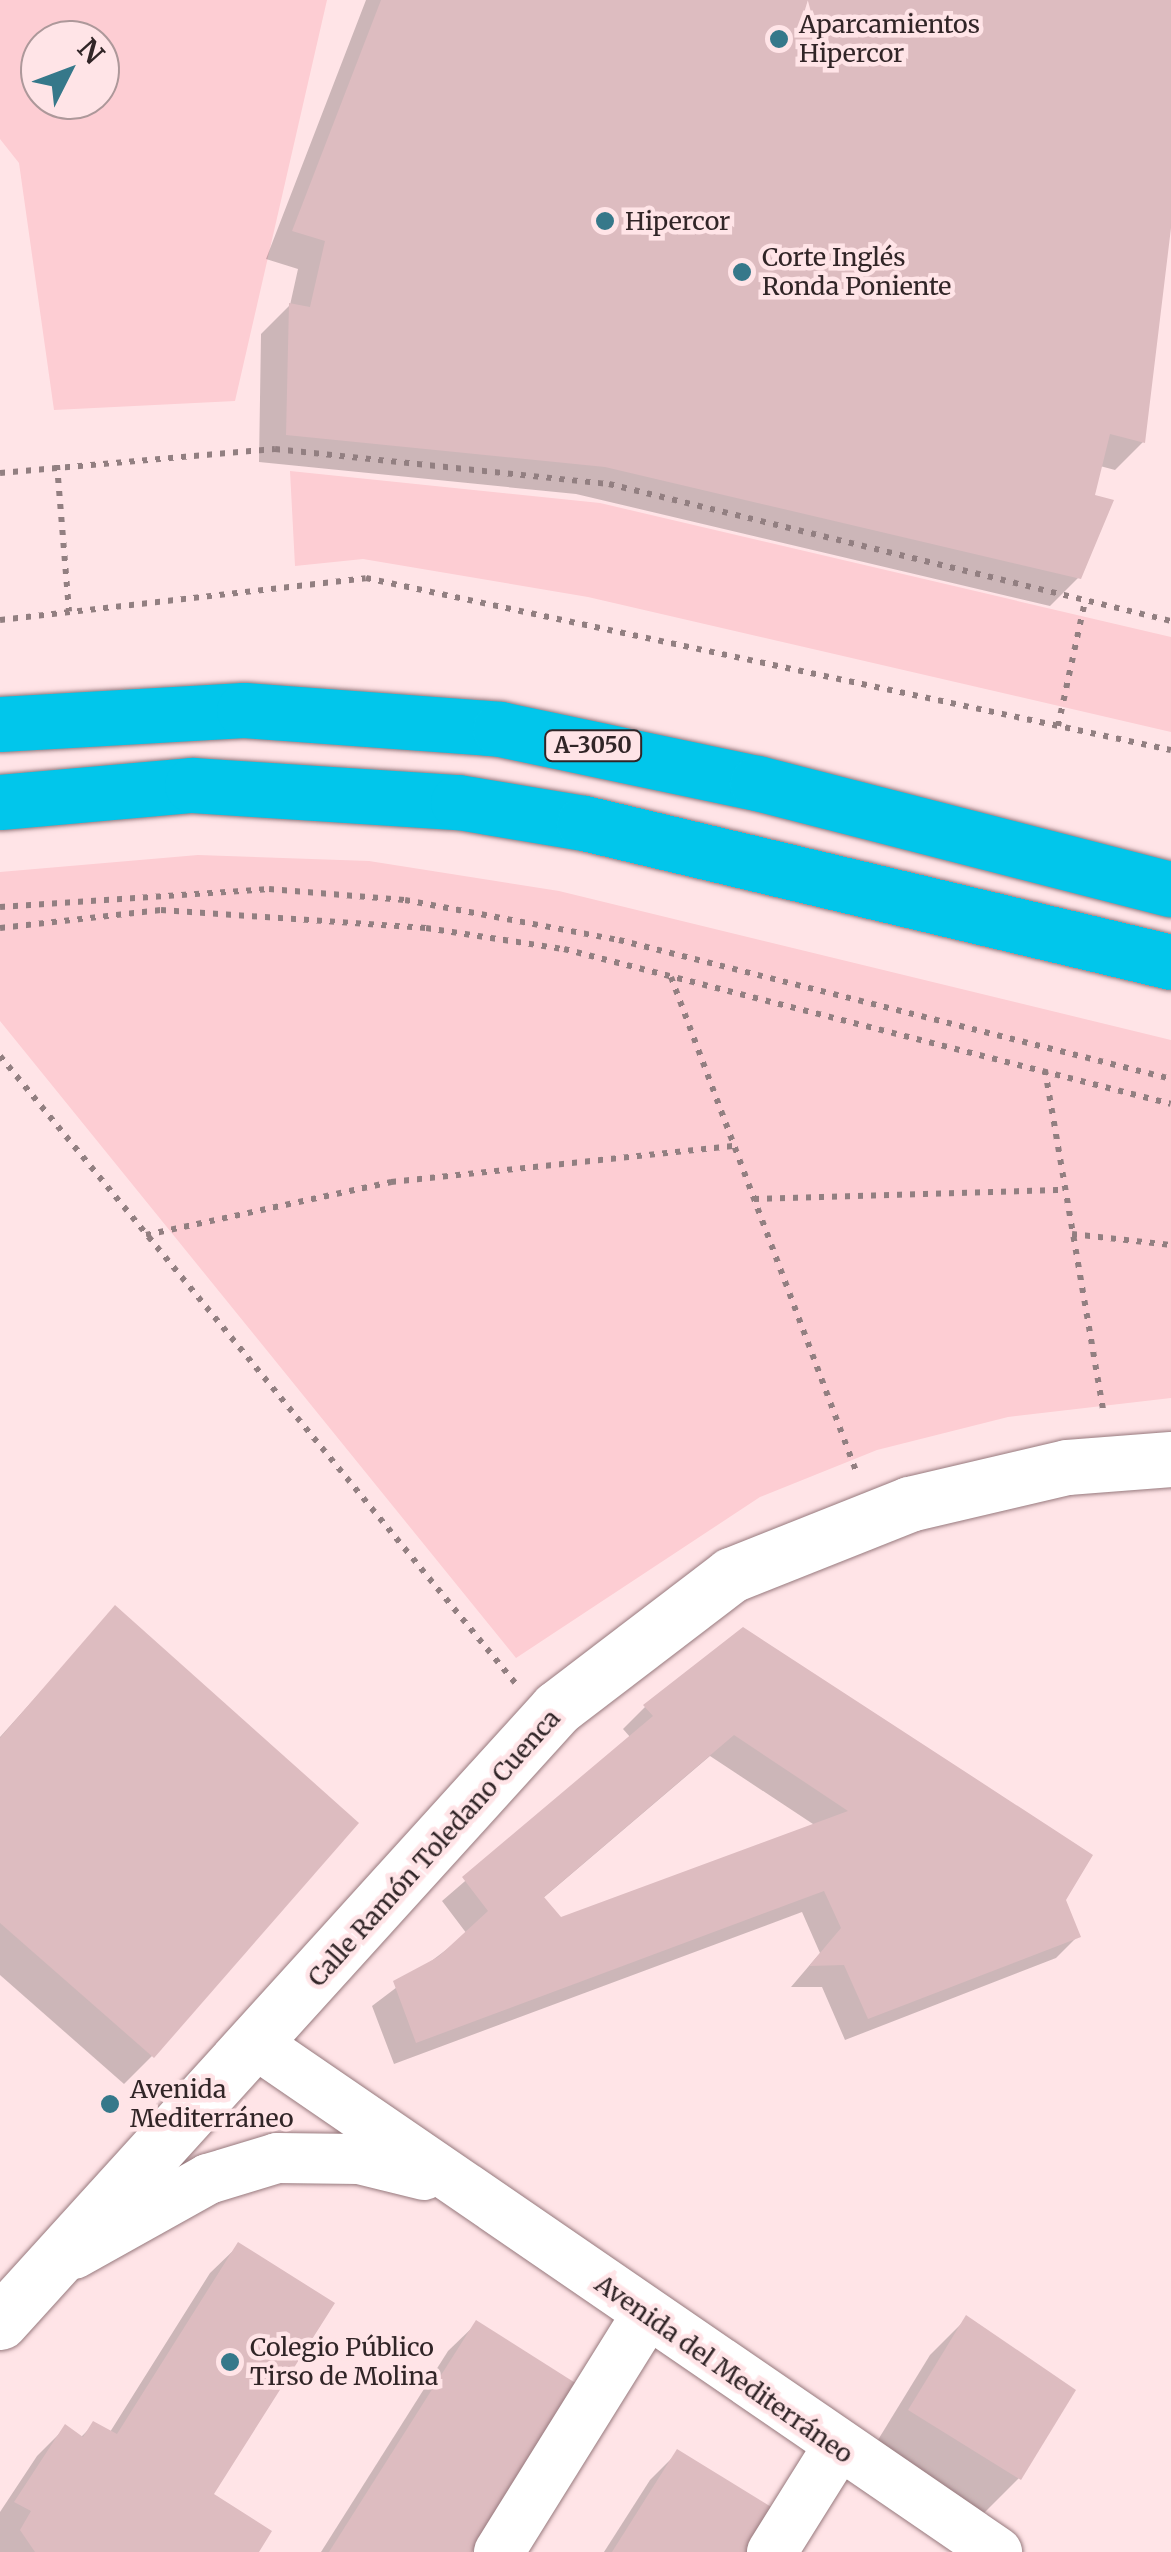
<!DOCTYPE html>
<meta charset="utf-8">
<style>
body{margin:0}
#map{position:relative;width:1171px;height:2552px;overflow:hidden;background:#ffe4e7;font-family:Merriweather,serif}
div>[style]{position:absolute}
[style*='--x']{left:calc(var(--x)*1px);top:calc(var(--y)*1px);width:calc(var(--w)*1px);rotate:calc(var(--a)*1deg)}
.green>*{inset:0;background:#fdcdd3}
.shadow>*{inset:0;background:#0003}
.building>*{inset:0;background:#ddbcc0}
.path>*{height:6px;margin-top:-3px;transform-origin:0;background:repeating-linear-gradient(90deg,#927f81 0 5px,transparent 0 13px)}
.roads{filter:drop-shadow(0 0 2px #97797d) drop-shadow(0 0 2px #97797d)}
.street>*{height:50px;margin:-25px;padding:0 25px;transform-origin:25px;border-radius:25px;background:#fff}
.secondary>*{height:55px;margin:-27.5px;padding:0 27.5px;transform-origin:27.5px;border-radius:27.5px;background:#fff}
.highway>*{height:55px;margin:-27.5px;padding:0 27.5px;transform-origin:27.5px;border-radius:27.5px;background:#01c6eb}
.dots>*{width:28px;height:28px;translate:-50% -50%;box-sizing:border-box;border:5px solid #ffe4e7;border-radius:50%}
span{translate:-50% -50%;white-space:nowrap;text-align:center;line-height:1.15;-webkit-text-stroke:9px #ffe4e7;paint-order:stroke}
.shield-label span{padding:2px 8px;background:#ffe4e7;border:2px solid;border-radius:8px;-webkit-text-stroke-width:0}
.shield-label{font-size:22px;color:#312527;font-weight:700}
.poi-label{font-size:25px;color:#312527}
.left{translate:0 -50%;text-align:left}
.street-label{font-size:25px;color:#312527}
.north{position:absolute;left:20px;top:20px;width:100px;height:100px;box-sizing:border-box;background:#ffe4e7;border:2px solid #ad989a;border-radius:50%;rotate:48deg;font-size:28px;font-weight:700;line-height:40px;text-align:center;color:#312527}
.north::after{content:'';display:block;margin:auto;width:35px;height:45px;background:#36788a;clip-path:polygon(50% 0,100% 100%,50% 72%,0 100%)}
</style>
<div id="map">
<div class="green">
<div style="clip-path:polygon(evenodd,0 0,327px 0,235px 401px,54px 410px,19px 163px,0 139px,0 0,100px 40px,100px 100px,40px 100px,40px 40px,100px 40px)"></div>
<div style="clip-path:polygon(290px 471px,600px 503px,1171px 637px,1171px 732px,588px 597px,363px 559px,295px 566px)"></div>
<div style="clip-path:polygon(198px 855px,369px 861px,559px 891px,1171px 1040px,1171px 1398px,1008px 1417px,877px 1450px,760px 1497px,516px 1658px,0 1021px,0 872px)"></div>
</div>
<div class="shadow">
<div style="clip-path:polygon(366px 0,1171px 0,1171px 207px,1143px 442px,1115px 470px,1100px 466px,1079px 577px,1050px 606px,576px 494px,259px 462px,261px 334px,290px 305px,298px 269px,266px 259px)"></div>
<div style="clip-path:polygon(115px 1609px,152px 2056px,124px 2084px,0 1975px,0 1737px)"></div>
<div style="clip-path:polygon(evenodd,743px 1630px,1063px 1900px,1078px 1936px,1056px 1958px,845px 2040px,822px 1987px,791px 1987px,820px 1953px,802px 1912px,394px 2064px,372px 2006px,467px 1934px,442px 1901px,631px 1738px,623px 1729px,645px 1707px,743px 1630px,710px 1756px,816px 1826px,560px 1920px,542px 1899px,710px 1756px)"></div>
<div style="clip-path:polygon(239px 2245px,211px 2495px,256px 2552px,0 2552px,0 2512px,37px 2456px,65px 2428px,80px 2438px,94px 2424px,110px 2432px,210px 2273px)"></div>
<div style="clip-path:polygon(967px 2318px,1019px 2478px,982px 2515px,873px 2448px,930px 2355px)"></div>
<div style="clip-path:polygon(477px 2323px,469px 2552px,321px 2552px,448px 2351px)"></div>
<div style="clip-path:polygon(678px 2452px,747px 2552px,604px 2552px,650px 2480px)"></div>
</div>
<div class="building">
<div style="clip-path:polygon(381px 0,1171px 0,1171px 228px,1145px 443px,1110px 434px,1095px 495px,1114px 500px,1081px 579px,605px 467px,286px 435px,289px 303px,310px 307px,325px 241px,292px 231px)"></div>
<div style="clip-path:polygon(115px 1605px,359px 1823px,154px 2058px,0 1923px,0 1738px)"></div>
<div style="clip-path:polygon(evenodd,743px 1627px,1093px 1855px,1066px 1900px,1081px 1937px,868px 2019px,844px 1965px,809px 1966px,841px 1928px,824px 1891px,416px 2043px,393px 1981px,438px 1957px,488px 1911px,462px 1877px,653px 1716px,643px 1705px,743px 1627px,734px 1735px,848px 1811px,561px 1917px,544px 1897px,734px 1735px)"></div>
<div style="clip-path:polygon(238px 2242px,335px 2303px,214px 2494px,272px 2531px,259px 2552px,35px 2552px,20px 2530px,31px 2511px,14px 2502px,65px 2424px,83px 2437px,93px 2421px,117px 2434px)"></div>
<div style="clip-path:polygon(966px 2315px,1076px 2390px,1021px 2480px,908px 2410px)"></div>
<div style="clip-path:polygon(476px 2320px,577px 2384px,472px 2552px,329px 2552px)"></div>
<div style="clip-path:polygon(677px 2449px,776px 2510px,750px 2552px,612px 2552px)"></div>
</div>
<div class="path">
<div style="--x:57;--y:465;--w:147;--a:85.3"></div>
<div style="--x:0;--y:473;--w:276;--a:-5"></div>
<div style="--x:275;--y:449;--w:336;--a:6"></div>
<div style="--x:609;--y:484;--w:578;--a:13.7"></div>
<div style="--x:0;--y:620;--w:368;--a:-6.5"></div>
<div style="--x:366;--y:578;--w:823;--a:12.06"></div>
<div style="--x:1058;--y:726;--w:128;--a:-77.8"></div>
<div style="--x:0;--y:907;--w:270;--a:-3.8"></div>
<div style="--x:269;--y:889;--w:136;--a:4.6"></div>
<div style="--x:405;--y:900;--w:218;--a:10.6"></div>
<div style="--x:619;--y:940;--w:569;--a:14.13"></div>
<div style="--x:0;--y:928;--w:162;--a:-6.4"></div>
<div style="--x:161;--y:910;--w:266;--a:3.9"></div>
<div style="--x:426;--y:928;--w:140;--a:8.7"></div>
<div style="--x:564;--y:949;--w:626;--a:14.32"></div>
<div style="--x:671;--y:977;--w:528;--a:69.47"></div>
<div style="--x:0;--y:1056;--w:813;--a:50.59"></div>
<div style="--x:1045;--y:1070;--w:349;--a:80.3"></div>
<div style="--x:754;--y:1199;--w:311;--a:-1.7"></div>
<div style="--x:1072;--y:1234;--w:100;--a:6.3"></div>
<div style="--x:146;--y:1235;--w:251;--a:-12.2"></div>
<div style="--x:391;--y:1182;--w:346;--a:-6"></div>
</div>
<div class="roads">
<div class="street">
<div style="--x:259;--y:2046;--w:895;--a:34.44"></div>
<div style="--x:74;--y:2254;--w:154;--a:-29.2"></div>
<div style="--x:208;--y:2179;--w:72;--a:-16.9"></div>
<div style="--x:277;--y:2158;--w:82;--a:0.7"></div>
<div style="--x:359;--y:2159;--w:67;--a:13.8"></div>
<div style="--x:499;--y:2552;--w:278;--a:-58.1"></div>
<div style="--x:772;--y:2552;--w:123;--a:-58"></div>
</div>
<div class="secondary">
<div style="--x:0;--y:2322;--w:829;--a:-47.79"></div>
<div style="--x:557;--y:1708;--w:219;--a:-37.4"></div>
<div style="--x:731;--y:1575;--w:192;--a:-21.7"></div>
<div style="--x:909;--y:1504;--w:162;--a:-13.2"></div>
<div style="--x:1067;--y:1467;--w:104;--a:-4.4"></div>
</div>
<div class="highway">
<div style="--x:0;--y:724;--w:244;--a:-3.3"></div>
<div style="--x:244;--y:710;--w:257;--a:4.2"></div>
<div style="--x:500;--y:729;--w:263;--a:11.9"></div>
<div style="--x:757;--y:783;--w:427;--a:14.4"></div>
<div style="--x:0;--y:802;--w:193;--a:-5.1"></div>
<div style="--x:192;--y:785;--w:267;--a:3.7"></div>
<div style="--x:458;--y:802;--w:128;--a:9.5"></div>
<div style="--x:584;--y:823;--w:603;--a:13.32"></div>
</div>
</div>
<div class="dots">
<div style="left:779px;top:39px;background:#36788a"></div>
<div style="left:605px;top:221px;background:#36788a"></div>
<div style="left:742px;top:272px;background:#36788a"></div>
<div style="left:110px;top:2104px;background:#36788a"></div>
<div style="left:230px;top:2362px;background:#36788a"></div>
</div>
<div class="shield-label">
<span style="left:593px;top:746px">A-3050</span>
</div>
<div class="poi-label">
<span class="left" style="left:799px;top:39px">Aparcamientos<br>Hipercor</span>
<span class="left" style="left:625px;top:221px">Hipercor</span>
<span class="left" style="left:762px;top:272px">Corte Inglés<br>Ronda Poniente</span>
<span class="left" style="left:130px;top:2104px">Avenida<br>Mediterráneo</span>
<span class="left" style="left:250px;top:2362px">Colegio Público<br>Tirso de Molina</span>
</div>
<div class="street-label">
<span style="left:434px;top:1848px;rotate:-48deg">Calle Ramón Toledano Cuenca</span>
<span style="left:724px;top:2369px;rotate:35deg">Avenida del Mediterráneo</span>
</div>
<div class="north">N</div>
</div>
